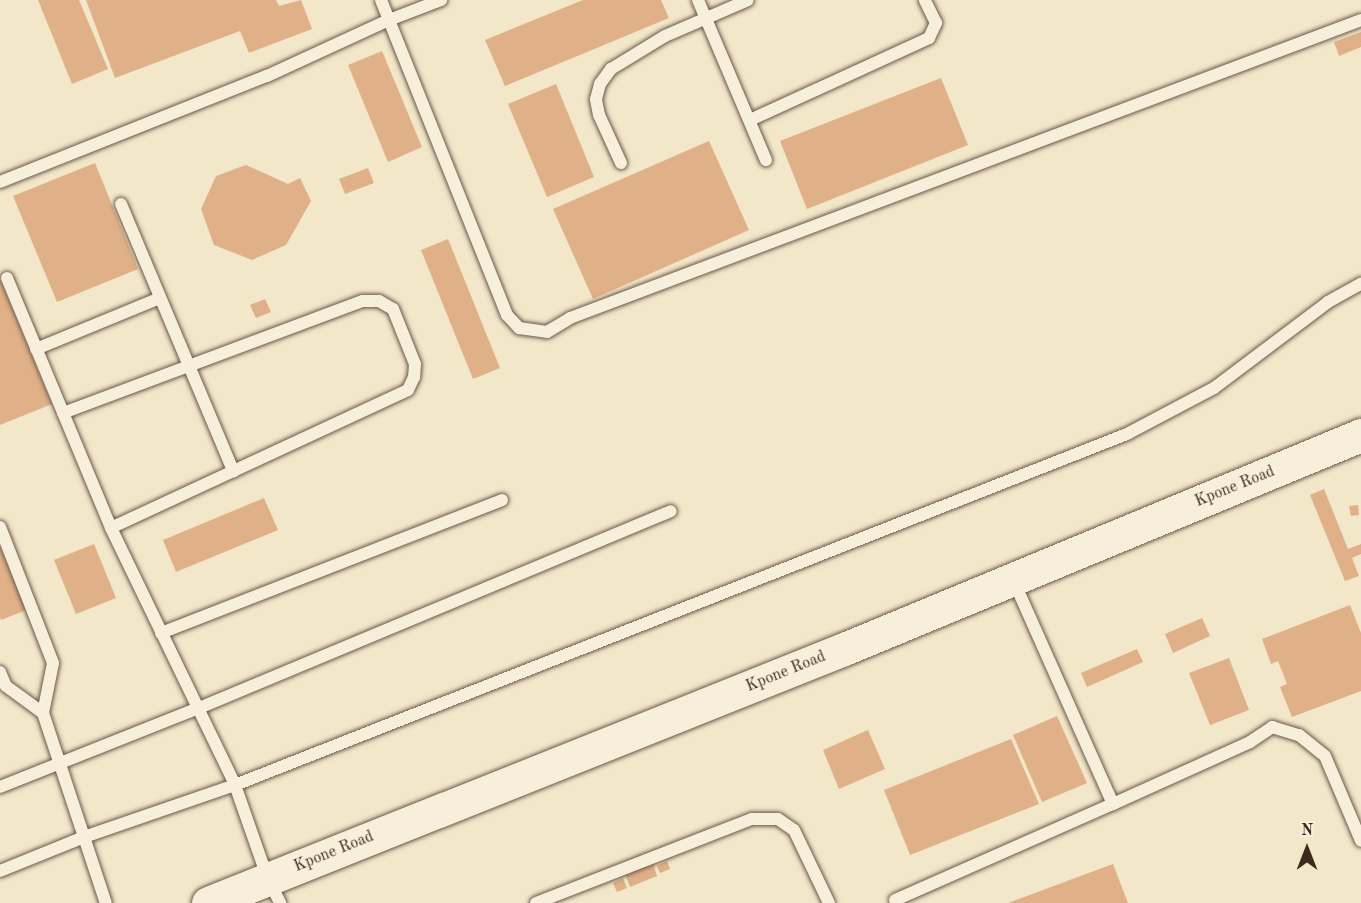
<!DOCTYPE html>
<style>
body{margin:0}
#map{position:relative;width:1361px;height:903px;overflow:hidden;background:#f2e7c8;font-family:"Old Standard TT",serif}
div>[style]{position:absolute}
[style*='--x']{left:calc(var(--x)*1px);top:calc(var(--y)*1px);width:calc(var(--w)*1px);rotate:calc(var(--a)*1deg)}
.building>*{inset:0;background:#e0b088}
.roads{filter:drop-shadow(0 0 2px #6b5849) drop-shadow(0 0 2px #6b5849)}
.lane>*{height:12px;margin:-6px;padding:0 6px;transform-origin:6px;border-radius:6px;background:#f7efdb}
.secondary>*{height:33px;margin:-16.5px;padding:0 16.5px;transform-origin:16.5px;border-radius:16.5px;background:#f7efdb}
span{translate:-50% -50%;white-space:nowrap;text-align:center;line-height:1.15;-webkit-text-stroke:5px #f7efdb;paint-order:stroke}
.street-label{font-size:16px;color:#3e291f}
.north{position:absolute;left:1277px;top:819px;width:60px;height:60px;-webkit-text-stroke:4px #f7efdb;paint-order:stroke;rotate:0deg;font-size:16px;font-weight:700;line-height:24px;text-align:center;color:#3e291f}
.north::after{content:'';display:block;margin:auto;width:21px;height:27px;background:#3e291f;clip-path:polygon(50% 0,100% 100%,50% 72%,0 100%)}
</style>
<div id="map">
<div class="building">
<div style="clip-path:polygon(38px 0,79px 0,108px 69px,72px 84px)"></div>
<div style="clip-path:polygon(86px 0,276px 0,279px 6px,301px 0,312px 29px,249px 53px,240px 31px,115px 78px)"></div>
<div style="clip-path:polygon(583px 0,661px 0,669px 18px,505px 86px,485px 40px)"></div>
<div style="clip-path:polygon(1361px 32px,1361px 47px,1339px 56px,1334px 42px)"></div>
<div style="clip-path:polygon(382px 51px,422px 147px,388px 162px,348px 65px)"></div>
<div style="clip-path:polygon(941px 78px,968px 145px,807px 209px,780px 141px)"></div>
<div style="clip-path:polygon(556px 84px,594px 177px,547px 197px,508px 104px)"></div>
<div style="clip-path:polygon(709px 141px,749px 230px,593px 299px,553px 209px)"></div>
<div style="clip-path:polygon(95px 163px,138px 269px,57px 302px,13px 196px)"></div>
<div style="clip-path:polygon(246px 165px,288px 184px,300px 178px,311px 201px,286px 245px,252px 260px,214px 245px,201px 209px,216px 176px)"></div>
<div style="clip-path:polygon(368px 168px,374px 183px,345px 194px,339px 179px)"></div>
<div style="clip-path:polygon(448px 239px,500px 368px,473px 379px,421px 250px)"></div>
<div style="clip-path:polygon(0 279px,52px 404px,0 425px)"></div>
<div style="clip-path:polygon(265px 299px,271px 312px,256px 318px,250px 305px)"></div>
<div style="clip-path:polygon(1324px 489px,1348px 549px,1361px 544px,1361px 554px,1352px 558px,1359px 576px,1345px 581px,1310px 495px)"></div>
<div style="clip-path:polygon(264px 498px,278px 530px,176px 572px,163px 540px)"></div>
<div style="clip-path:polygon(1358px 505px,1359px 515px,1351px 516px,1349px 506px)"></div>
<div style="clip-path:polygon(94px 544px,116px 598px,76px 614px,54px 560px)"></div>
<div style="clip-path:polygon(0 547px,26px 610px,1px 620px,0 617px)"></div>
<div style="clip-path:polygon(1350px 605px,1361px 633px,1361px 691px,1292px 717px,1280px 687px,1287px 684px,1278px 661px,1271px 664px,1262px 639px)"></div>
<div style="clip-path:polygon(1202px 618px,1210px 636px,1173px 653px,1165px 634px)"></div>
<div style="clip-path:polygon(1137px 649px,1143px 662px,1087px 687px,1081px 673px)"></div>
<div style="clip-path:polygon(1229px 658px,1249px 710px,1210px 725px,1189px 673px)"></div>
<div style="clip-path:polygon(1057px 716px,1087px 783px,1042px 802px,1013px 735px)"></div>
<div style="clip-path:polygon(868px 730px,885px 769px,839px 789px,823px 750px)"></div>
<div style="clip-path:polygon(1011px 739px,1039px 804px,910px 855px,884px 790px)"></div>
<div style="clip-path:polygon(667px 861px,670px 869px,660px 873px,657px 866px)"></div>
<div style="clip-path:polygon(653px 863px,657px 876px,630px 887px,625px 874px)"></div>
<div style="clip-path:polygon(1113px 864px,1128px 903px,1008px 903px)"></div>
<div style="clip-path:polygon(623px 878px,627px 888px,617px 892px,613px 883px)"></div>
</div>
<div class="roads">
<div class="lane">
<div style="--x:381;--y:0;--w:339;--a:68.2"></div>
<div style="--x:507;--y:315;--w:18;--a:47"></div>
<div style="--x:519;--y:328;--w:28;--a:8"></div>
<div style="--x:547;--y:332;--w:27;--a:-31"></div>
<div style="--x:570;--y:318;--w:845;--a:-20.64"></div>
<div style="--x:698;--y:0;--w:174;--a:67"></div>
<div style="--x:750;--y:120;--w:197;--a:-24.6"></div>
<div style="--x:929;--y:38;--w:17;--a:-65"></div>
<div style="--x:936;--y:23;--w:25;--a:-116"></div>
<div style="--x:621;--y:163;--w:53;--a:-114.6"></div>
<div style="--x:599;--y:115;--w:16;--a:-101"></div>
<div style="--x:596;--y:99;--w:16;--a:-75"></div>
<div style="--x:600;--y:84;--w:19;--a:-54"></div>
<div style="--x:611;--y:69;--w:63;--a:-31.4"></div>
<div style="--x:665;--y:36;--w:90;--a:-23.4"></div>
<div style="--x:0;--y:182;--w:287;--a:-21.7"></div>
<div style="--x:267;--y:76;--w:134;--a:-24.7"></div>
<div style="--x:389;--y:20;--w:56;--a:-21"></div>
<div style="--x:121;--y:204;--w:290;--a:67.2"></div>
<div style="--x:7;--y:278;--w:271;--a:67.4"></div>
<div style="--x:111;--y:528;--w:285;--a:64.2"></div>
<div style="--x:235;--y:785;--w:100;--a:70.7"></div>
<div style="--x:268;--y:879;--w:27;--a:63"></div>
<div style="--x:36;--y:349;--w:134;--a:-22.4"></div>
<div style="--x:63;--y:413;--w:320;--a:-20.5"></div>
<div style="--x:363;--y:301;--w:16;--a:0"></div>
<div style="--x:379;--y:301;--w:16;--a:30"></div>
<div style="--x:393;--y:309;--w:59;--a:68.2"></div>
<div style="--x:415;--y:364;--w:13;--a:94"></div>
<div style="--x:414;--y:377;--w:14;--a:115"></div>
<div style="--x:408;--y:390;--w:327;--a:155.1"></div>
<div style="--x:0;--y:527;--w:146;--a:68.7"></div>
<div style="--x:53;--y:663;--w:51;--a:101.3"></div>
<div style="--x:43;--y:713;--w:200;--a:71.7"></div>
<div style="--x:161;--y:633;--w:366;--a:-21.3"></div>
<div style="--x:0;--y:672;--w:15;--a:67"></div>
<div style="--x:6;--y:686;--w:46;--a:36.1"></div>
<div style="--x:0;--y:787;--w:214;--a:-21.7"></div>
<div style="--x:199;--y:708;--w:511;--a:-22.65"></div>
<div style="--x:1113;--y:804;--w:150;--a:-24.3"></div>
<div style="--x:1250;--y:742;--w:27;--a:-34"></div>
<div style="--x:1272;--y:727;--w:28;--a:17"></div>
<div style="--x:1299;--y:735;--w:33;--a:39"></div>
<div style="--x:1325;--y:756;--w:92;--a:67"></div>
<div style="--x:0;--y:871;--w:91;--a:-22"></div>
<div style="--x:84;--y:837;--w:160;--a:-19"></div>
<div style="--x:235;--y:785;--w:959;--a:-21.48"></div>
<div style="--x:1127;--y:434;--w:98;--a:-27.9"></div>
<div style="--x:1214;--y:388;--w:143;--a:-37"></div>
<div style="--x:1328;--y:302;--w:38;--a:-29"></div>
<div style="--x:895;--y:900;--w:238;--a:-23.8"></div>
<div style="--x:1113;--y:804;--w:246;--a:-114"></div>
<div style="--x:536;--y:903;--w:232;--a:-21.3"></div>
<div style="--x:752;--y:819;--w:26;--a:0"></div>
<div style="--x:778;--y:819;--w:19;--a:35"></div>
<div style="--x:794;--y:830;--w:81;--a:64.4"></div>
</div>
<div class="secondary">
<div style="--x:208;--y:903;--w:685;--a:-21.77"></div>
<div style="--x:844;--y:649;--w:560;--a:-22.49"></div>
</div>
</div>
<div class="street-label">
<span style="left:1235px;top:487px;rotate:-22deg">Kpone Road</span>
<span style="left:786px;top:672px;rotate:-22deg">Kpone Road</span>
<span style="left:334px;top:852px;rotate:-22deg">Kpone Road</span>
</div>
<div class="north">N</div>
</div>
